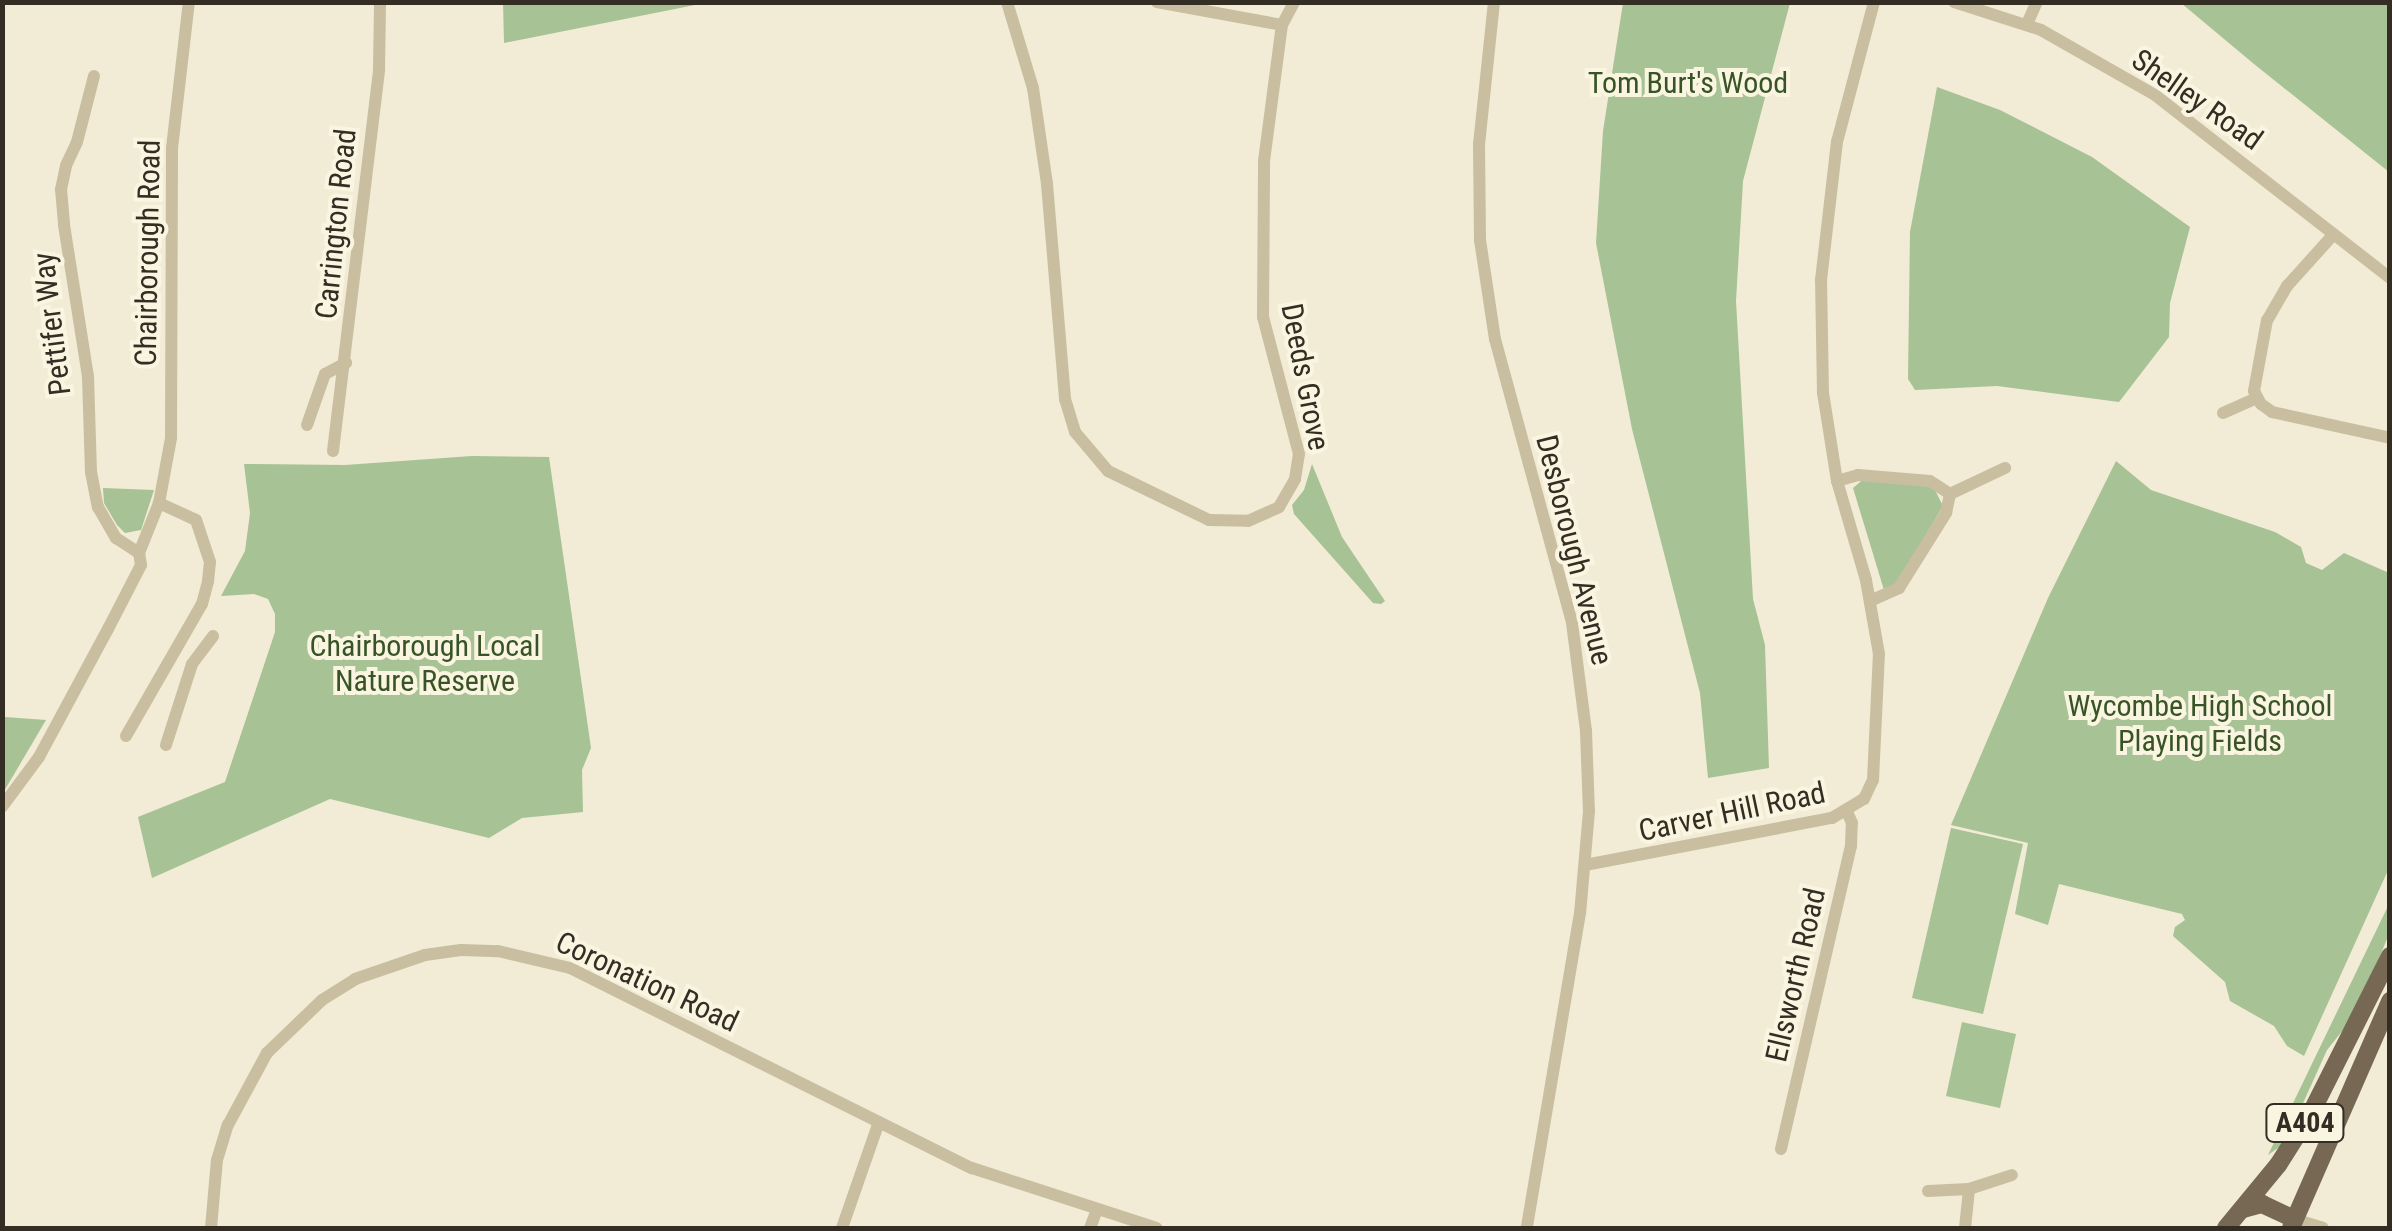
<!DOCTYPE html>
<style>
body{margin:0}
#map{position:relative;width:2392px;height:1231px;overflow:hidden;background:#f2ebd5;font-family:"Roboto Condensed",sans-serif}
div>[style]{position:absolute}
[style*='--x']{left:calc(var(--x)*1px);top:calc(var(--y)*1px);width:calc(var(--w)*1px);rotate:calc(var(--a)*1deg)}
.green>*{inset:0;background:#a7c294}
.minor>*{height:12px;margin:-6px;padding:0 6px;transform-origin:6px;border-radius:6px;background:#cabea0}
.major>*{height:18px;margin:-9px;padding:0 9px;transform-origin:9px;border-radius:9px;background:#776854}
span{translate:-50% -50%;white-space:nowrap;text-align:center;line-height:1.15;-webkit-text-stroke:8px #faf5e1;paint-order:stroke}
.shield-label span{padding:2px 8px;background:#faf5e1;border:2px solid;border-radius:8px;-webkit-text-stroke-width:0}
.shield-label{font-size:28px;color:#342d24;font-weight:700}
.park-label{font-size:30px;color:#385426}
.street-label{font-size:30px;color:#342d24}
.frame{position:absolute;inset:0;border:5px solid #342d24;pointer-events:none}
</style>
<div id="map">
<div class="green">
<div style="clip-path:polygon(503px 2px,705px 2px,705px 3px,504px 43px)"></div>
<div style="clip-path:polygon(1623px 3px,1790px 3px,1743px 181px,1736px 301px,1753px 599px,1765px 645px,1769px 768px,1708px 778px,1700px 693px,1632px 429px,1596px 243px,1603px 131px)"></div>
<div style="clip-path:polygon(2181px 3px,2389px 3px,2389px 172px,2254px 64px)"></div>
<div style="clip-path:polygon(1937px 87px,2000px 110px,2092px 157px,2190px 227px,2170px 303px,2169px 337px,2119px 402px,1997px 386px,1915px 390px,1908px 379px,1910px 232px)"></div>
<div style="clip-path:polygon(472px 456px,549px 457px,591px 748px,582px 770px,583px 812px,522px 818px,489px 838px,330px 799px,152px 878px,138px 817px,225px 782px,275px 632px,275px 614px,268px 599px,254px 594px,221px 596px,245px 551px,250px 513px,244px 464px,345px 465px)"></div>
<div style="clip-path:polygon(2116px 461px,2151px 490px,2275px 532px,2301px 547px,2306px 563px,2322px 570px,2344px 553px,2389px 573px,2389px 868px,2304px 1056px,2287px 1046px,2274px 1026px,2230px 1001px,2225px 982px,2173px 936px,2175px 927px,2185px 920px,2182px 914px,2059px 884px,2048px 925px,2015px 914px,2028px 843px,1951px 825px,2048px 598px)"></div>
<div style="clip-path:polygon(1312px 464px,1342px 537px,1385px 601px,1381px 604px,1373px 603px,1294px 514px,1292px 505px,1304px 490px)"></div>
<div style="clip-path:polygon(1865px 478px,1933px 486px,1943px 506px,1896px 585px,1884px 590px,1853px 488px)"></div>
<div style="clip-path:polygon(103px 488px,154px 490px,141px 530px,125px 533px,117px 525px,104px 503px)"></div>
<div style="clip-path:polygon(5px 717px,46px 720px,3px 793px,3px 760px)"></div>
<div style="clip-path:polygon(1951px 828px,2023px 844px,1983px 1014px,1912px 998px)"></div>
<div style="clip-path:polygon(2389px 904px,2389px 934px,2369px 983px,2351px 1020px,2327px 1050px,2285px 1143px,2268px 1155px)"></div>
<div style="clip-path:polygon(1962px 1022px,2016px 1034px,2000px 1108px,1946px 1096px)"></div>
</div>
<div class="minor">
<div style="--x:1007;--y:2;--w:90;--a:73.2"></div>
<div style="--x:1033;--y:88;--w:97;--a:81.7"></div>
<div style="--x:1047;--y:184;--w:216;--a:85.2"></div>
<div style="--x:1065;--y:399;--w:34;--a:73"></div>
<div style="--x:1075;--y:432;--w:51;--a:49.8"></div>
<div style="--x:1108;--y:471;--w:112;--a:25.9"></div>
<div style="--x:1209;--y:520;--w:39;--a:1"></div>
<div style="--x:1248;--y:521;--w:34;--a:-24"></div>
<div style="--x:1279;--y:507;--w:32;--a:-60"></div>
<div style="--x:1295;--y:479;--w:25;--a:-81"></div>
<div style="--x:1299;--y:454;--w:142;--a:-104.7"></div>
<div style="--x:1263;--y:317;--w:156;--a:-89.6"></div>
<div style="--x:1264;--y:161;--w:137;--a:-82.5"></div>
<div style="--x:1282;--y:25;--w:26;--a:-62"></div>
<div style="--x:1157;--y:2;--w:127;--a:10.4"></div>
<div style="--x:1494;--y:2;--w:143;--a:96"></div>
<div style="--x:1479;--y:144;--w:96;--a:89.4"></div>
<div style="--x:1480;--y:240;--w:100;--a:81.4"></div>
<div style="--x:1495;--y:339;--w:294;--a:74.8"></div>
<div style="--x:1572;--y:623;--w:109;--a:82.6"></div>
<div style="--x:1586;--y:731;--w:80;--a:87.9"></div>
<div style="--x:1589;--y:811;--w:102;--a:95"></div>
<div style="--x:1580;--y:913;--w:319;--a:99.6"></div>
<div style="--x:1954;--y:2;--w:91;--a:17.8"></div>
<div style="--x:2041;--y:30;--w:131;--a:29.7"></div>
<div style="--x:2155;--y:95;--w:298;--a:37.9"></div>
<div style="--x:2027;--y:24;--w:24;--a:-66"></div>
<div style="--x:94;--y:76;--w:68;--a:104.4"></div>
<div style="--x:77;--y:142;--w:26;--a:115"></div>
<div style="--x:66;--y:166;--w:24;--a:102"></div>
<div style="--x:61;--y:189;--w:36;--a:85"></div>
<div style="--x:64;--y:225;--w:154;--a:81"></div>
<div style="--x:88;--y:377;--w:95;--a:88.2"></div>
<div style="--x:91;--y:472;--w:36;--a:79"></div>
<div style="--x:98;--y:507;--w:36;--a:60"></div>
<div style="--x:116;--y:538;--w:27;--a:33"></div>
<div style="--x:2333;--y:235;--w:69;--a:132"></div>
<div style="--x:2287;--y:286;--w:39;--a:120"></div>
<div style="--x:2267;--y:320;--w:72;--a:100.4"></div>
<div style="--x:2254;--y:391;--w:15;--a:62"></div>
<div style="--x:2261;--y:404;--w:14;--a:36"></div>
<div style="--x:2272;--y:412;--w:121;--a:12.4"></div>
<div style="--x:2223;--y:413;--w:37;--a:-24"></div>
<div style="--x:307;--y:425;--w:54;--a:-70.6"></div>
<div style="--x:325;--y:374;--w:24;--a:-28"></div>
<div style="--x:333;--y:451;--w:385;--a:-83.1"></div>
<div style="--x:379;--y:69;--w:67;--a:-89.1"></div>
<div style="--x:1837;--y:481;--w:22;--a:-16"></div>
<div style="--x:1858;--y:475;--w:72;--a:4.8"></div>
<div style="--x:1930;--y:481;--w:24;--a:33"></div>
<div style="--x:1950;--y:494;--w:61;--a:-25.3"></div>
<div style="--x:1870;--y:601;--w:32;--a:-24"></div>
<div style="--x:1899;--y:588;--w:89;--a:-57.9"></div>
<div style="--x:1946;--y:513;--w:19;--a:-78"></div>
<div style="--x:126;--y:736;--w:152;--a:-60.1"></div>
<div style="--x:202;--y:604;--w:24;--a:-75"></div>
<div style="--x:208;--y:581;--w:19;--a:-84"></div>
<div style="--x:210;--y:562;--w:44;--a:-108.4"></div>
<div style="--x:196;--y:520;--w:41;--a:-155.3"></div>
<div style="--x:166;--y:745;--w:85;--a:-72.2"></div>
<div style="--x:192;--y:664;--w:35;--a:-53"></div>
<div style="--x:2;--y:807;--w:62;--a:-53.5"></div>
<div style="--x:39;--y:757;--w:145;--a:-61.7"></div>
<div style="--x:108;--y:629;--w:72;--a:-62.7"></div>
<div style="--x:141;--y:565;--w:12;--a:-99"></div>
<div style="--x:139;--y:553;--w:54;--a:-68.2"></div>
<div style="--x:159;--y:503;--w:66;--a:-79.5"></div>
<div style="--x:171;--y:438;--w:290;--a:-89.8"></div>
<div style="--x:172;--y:148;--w:147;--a:-83.4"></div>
<div style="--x:1585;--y:865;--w:251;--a:-10.8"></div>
<div style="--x:1832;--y:818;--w:37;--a:-31"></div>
<div style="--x:1864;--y:799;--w:21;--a:-65"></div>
<div style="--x:1873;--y:780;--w:126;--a:-87.3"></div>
<div style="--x:1879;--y:654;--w:75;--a:-100"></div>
<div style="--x:1866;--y:580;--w:103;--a:-106.3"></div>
<div style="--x:1837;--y:481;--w:89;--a:-99"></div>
<div style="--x:1823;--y:393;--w:113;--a:-91"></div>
<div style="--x:1821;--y:280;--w:139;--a:-83.4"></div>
<div style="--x:1837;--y:142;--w:145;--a:-75.2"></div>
<div style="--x:1781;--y:1149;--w:311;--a:-77"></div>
<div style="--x:1851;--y:846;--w:23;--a:-88"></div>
<div style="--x:1852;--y:823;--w:12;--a:-114"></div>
<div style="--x:1928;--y:1191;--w:41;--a:-2.8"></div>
<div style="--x:2294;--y:1219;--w:30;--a:17"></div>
<div style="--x:211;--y:1228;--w:68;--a:-85"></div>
<div style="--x:217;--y:1160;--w:37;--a:-73"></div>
<div style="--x:228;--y:1125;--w:82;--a:-61.6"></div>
<div style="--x:267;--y:1053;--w:76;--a:-43.9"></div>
<div style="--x:322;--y:1000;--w:39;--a:-32"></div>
<div style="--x:355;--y:979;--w:74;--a:-18.9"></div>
<div style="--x:425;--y:955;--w:36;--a:-8"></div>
<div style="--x:461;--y:950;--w:37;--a:2"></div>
<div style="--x:498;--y:951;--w:74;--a:13.3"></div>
<div style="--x:570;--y:968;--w:449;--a:26.5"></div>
<div style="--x:972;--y:1168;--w:194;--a:18"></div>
<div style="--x:842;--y:1228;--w:112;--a:-70.8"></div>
<div style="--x:1090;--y:1228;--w:19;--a:-69"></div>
<div style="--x:1965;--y:1228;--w:39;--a:-84"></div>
<div style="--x:1969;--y:1189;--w:45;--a:-18"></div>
</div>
<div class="major">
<div style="--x:2243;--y:1209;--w:20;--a:-15"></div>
<div style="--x:2262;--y:1204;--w:35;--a:25"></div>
<div style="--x:2226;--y:1228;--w:82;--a:-50.5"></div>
<div style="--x:2278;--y:1165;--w:62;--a:-57.6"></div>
<div style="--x:2311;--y:1113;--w:176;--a:-63.3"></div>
<div style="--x:2291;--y:1228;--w:248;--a:-66.4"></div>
</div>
<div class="shield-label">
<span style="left:2305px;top:1123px">A404</span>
</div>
<div class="park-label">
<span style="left:1688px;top:83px">Tom Burt's Wood</span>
<span style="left:425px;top:663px">Chairborough Local<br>Nature Reserve</span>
<span style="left:2200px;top:723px">Wycombe High School<br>Playing Fields</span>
</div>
<div class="street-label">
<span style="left:2197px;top:100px;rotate:35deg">Shelley Road</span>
<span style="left:336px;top:224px;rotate:-84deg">Carrington Road</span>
<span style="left:148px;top:253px;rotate:-89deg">Chairborough Road</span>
<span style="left:52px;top:324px;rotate:-97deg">Pettifer Way</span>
<span style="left:1305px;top:377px;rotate:79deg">Deeds Grove</span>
<span style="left:1574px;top:550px;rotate:76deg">Desborough Avenue</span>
<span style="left:1732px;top:812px;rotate:-12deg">Carver Hill Road</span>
<span style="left:1796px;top:975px;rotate:-77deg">Ellsworth Road</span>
<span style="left:647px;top:982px;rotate:25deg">Coronation Road</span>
</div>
<div class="frame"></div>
</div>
